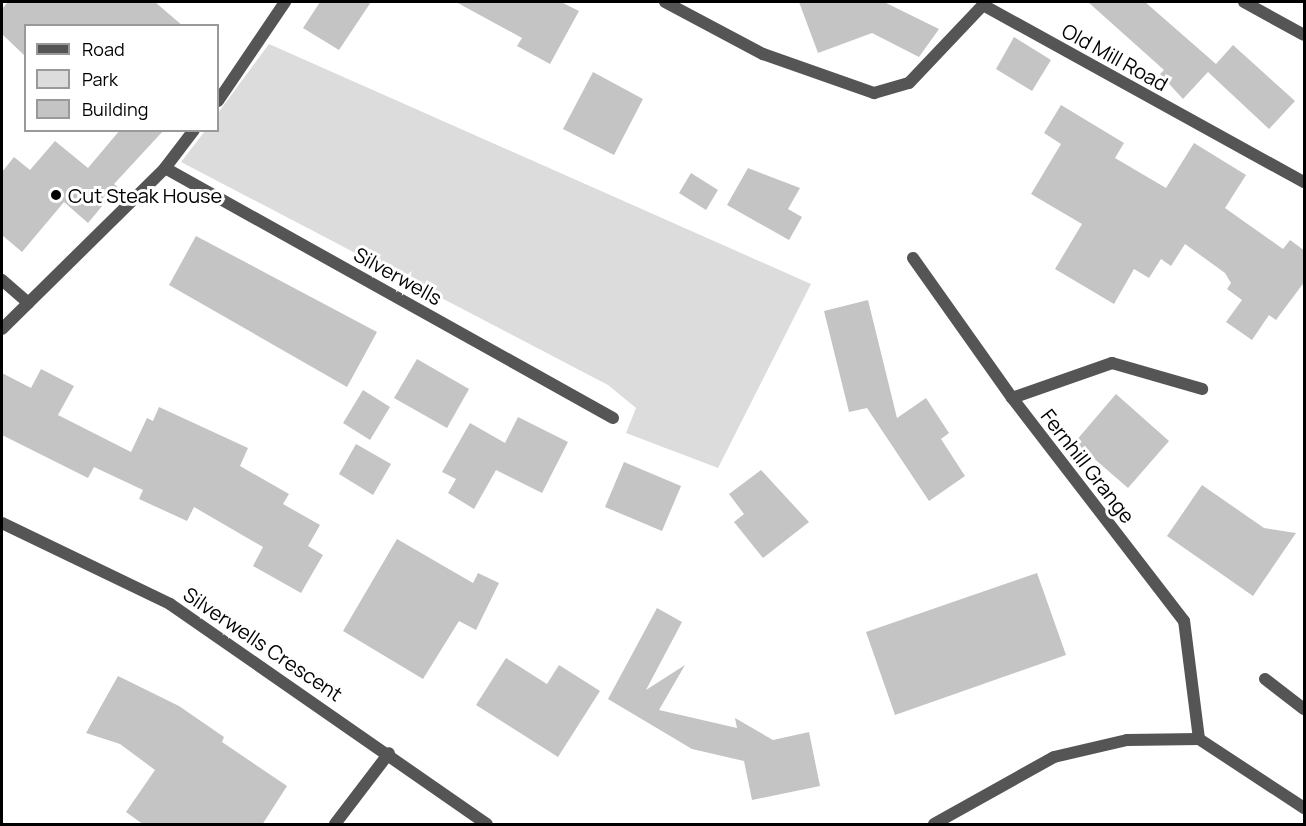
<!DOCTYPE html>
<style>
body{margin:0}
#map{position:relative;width:1306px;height:826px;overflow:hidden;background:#fff;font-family:Manrope,sans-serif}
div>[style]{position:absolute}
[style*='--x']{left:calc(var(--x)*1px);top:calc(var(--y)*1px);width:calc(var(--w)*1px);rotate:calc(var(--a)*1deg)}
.green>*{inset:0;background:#dcdcdc}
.building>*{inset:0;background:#c4c4c4}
.service>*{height:12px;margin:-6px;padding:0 6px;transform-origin:6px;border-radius:6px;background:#555}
.minor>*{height:12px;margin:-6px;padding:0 6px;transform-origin:6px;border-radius:6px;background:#555}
.dots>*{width:16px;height:16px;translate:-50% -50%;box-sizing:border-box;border:3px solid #fff;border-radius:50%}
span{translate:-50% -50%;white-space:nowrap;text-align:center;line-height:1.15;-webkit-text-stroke:6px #fff;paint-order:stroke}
.street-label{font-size:20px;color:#000}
.poi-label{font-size:20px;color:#000}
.left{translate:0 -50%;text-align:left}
.frame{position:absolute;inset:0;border:3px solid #000;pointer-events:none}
.legend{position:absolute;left:24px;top:24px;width:195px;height:108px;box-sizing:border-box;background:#fff;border:2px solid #999;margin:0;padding:8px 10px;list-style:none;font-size:18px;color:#000}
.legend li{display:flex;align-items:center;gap:12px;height:30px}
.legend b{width:30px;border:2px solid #999}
</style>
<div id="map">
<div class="green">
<div style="clip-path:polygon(269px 44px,811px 284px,718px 468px,626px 433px,636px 408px,608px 385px,181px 162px,205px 131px,218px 130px,218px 113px)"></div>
</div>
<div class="building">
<div style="clip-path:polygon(8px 2px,155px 2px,183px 26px,26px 26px,26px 57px,2px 34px,2px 9px)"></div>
<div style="clip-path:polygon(320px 2px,371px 2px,339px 50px,303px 28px)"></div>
<div style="clip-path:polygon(456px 2px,561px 2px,579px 11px,550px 64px,517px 46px,522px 38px)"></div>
<div style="clip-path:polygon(799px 2px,884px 2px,939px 29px,919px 57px,872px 33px,818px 53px)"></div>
<div style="clip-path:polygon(1088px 2px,1145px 2px,1216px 64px,1233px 45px,1295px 101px,1269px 129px,1208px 72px,1183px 99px,1160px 74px,1164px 70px)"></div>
<div style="clip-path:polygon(1014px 37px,1051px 60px,1032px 91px,996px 69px)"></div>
<div style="clip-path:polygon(593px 72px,643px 99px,614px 155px,563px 129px)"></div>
<div style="clip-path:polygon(1061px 105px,1124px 143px,1115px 158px,1166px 188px,1194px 143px,1246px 175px,1225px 208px,1283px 249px,1290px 240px,1305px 251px,1305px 281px,1276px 320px,1269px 315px,1252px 340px,1226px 322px,1242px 300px,1227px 289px,1231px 283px,1225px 273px,1185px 244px,1171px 266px,1161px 259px,1149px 278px,1134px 269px,1114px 304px,1055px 269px,1082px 224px,1031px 194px,1061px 144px,1044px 133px)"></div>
<div style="clip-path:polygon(120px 130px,164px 130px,114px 184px,118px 187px,88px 223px,64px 202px,22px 252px,2px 235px,2px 172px,14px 157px,30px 170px,55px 141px,88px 168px)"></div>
<div style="clip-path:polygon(748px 168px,800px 188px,788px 209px,802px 217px,789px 240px,727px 205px)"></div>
<div style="clip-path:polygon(691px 173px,718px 190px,706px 210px,679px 193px)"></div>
<div style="clip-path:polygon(196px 236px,377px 332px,347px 387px,169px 285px)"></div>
<div style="clip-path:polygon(868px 300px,897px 418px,926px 398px,949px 433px,941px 439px,965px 476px,929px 501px,867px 408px,849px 412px,824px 311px)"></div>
<div style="clip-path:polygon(417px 359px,469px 389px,447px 428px,394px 398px)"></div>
<div style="clip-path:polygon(41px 369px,74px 386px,58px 415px,131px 452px,147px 418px,153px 421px,159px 407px,248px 448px,240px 466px,289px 494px,283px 504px,320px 525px,308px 546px,323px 555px,301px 593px,253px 566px,263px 547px,194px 507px,187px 521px,139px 499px,143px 490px,94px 467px,88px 478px,2px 435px,2px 373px,31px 388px)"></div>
<div style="clip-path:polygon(363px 390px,390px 407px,370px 440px,343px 423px)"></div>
<div style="clip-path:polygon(1116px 394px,1169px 441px,1128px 488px,1075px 442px)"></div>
<div style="clip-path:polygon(518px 417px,568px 442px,542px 493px,496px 470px,474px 509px,448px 493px,456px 479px,442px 472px,470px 423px,505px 443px)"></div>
<div style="clip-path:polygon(356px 444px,391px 464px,373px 495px,339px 474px)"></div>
<div style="clip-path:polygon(624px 462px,681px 486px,662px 531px,605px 507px)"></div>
<div style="clip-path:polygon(761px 470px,809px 522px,763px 558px,734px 522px,744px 514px,729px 494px)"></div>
<div style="clip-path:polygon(1202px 485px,1264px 528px,1296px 533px,1253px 596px,1167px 536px)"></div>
<div style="clip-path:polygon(397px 539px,473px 583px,478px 573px,499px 583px,476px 630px,459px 621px,423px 679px,343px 631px)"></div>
<div style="clip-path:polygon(1037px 573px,1066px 655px,895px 715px,866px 632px)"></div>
<div style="clip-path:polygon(657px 608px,682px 622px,646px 690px,685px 665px,659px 710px,737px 728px,735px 718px,773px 740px,809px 732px,820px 786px,752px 800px,744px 761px,692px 749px,608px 699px)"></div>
<div style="clip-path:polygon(506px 658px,547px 684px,559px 665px,600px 691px,558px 757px,476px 705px)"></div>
<div style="clip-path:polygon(118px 676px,179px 706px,224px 737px,222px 742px,287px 786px,262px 825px,144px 825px,126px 812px,155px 770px,120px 744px,86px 733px)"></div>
</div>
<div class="service">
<div style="--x:2;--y:280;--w:35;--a:41"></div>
<div style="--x:1265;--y:679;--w:49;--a:37.6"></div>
</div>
<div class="minor">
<div style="--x:665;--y:2;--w:111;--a:28"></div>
<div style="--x:763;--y:54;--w:118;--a:19.4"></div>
<div style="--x:874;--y:93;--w:36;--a:-16"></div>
<div style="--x:909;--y:83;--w:108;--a:-46.5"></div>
<div style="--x:983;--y:5;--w:367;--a:28.9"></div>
<div style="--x:1244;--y:2;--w:68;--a:28.8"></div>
<div style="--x:218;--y:101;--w:120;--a:-55.9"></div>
<div style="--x:165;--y:168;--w:513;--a:29.16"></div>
<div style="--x:913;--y:258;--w:171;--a:54.7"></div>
<div style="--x:2;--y:329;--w:229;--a:-44.6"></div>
<div style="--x:165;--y:168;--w:48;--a:-52.7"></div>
<div style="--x:2;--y:523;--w:187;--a:25.7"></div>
<div style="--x:170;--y:604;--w:386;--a:34.8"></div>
<div style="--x:1199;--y:739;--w:119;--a:-97.2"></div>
<div style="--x:1184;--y:621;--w:282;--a:-127.6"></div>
<div style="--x:1012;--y:398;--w:106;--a:-19.3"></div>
<div style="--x:1112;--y:363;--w:94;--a:16.1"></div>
<div style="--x:335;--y:824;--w:89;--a:-52.7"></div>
<div style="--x:934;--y:824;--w:137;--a:-29.2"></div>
<div style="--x:1054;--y:757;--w:75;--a:-13.1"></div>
<div style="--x:1127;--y:740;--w:72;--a:-0.8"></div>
<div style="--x:1199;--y:739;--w:126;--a:33.3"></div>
</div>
<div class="dots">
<div style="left:56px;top:195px;background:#000"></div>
</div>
<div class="street-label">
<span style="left:1115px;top:57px;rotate:29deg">Old Mill Road</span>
<span style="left:398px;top:276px;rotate:29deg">Silverwells</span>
<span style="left:1088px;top:466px;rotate:52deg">Fernhill Grange</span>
<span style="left:263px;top:644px;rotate:34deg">Silverwells Crescent</span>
</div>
<div class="poi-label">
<span class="left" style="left:68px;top:195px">Cut Steak House</span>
</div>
<div class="frame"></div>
<ul class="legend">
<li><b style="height:8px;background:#555"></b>Road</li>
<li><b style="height:16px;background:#dcdcdc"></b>Park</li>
<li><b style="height:16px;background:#c4c4c4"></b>Building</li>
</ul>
</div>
